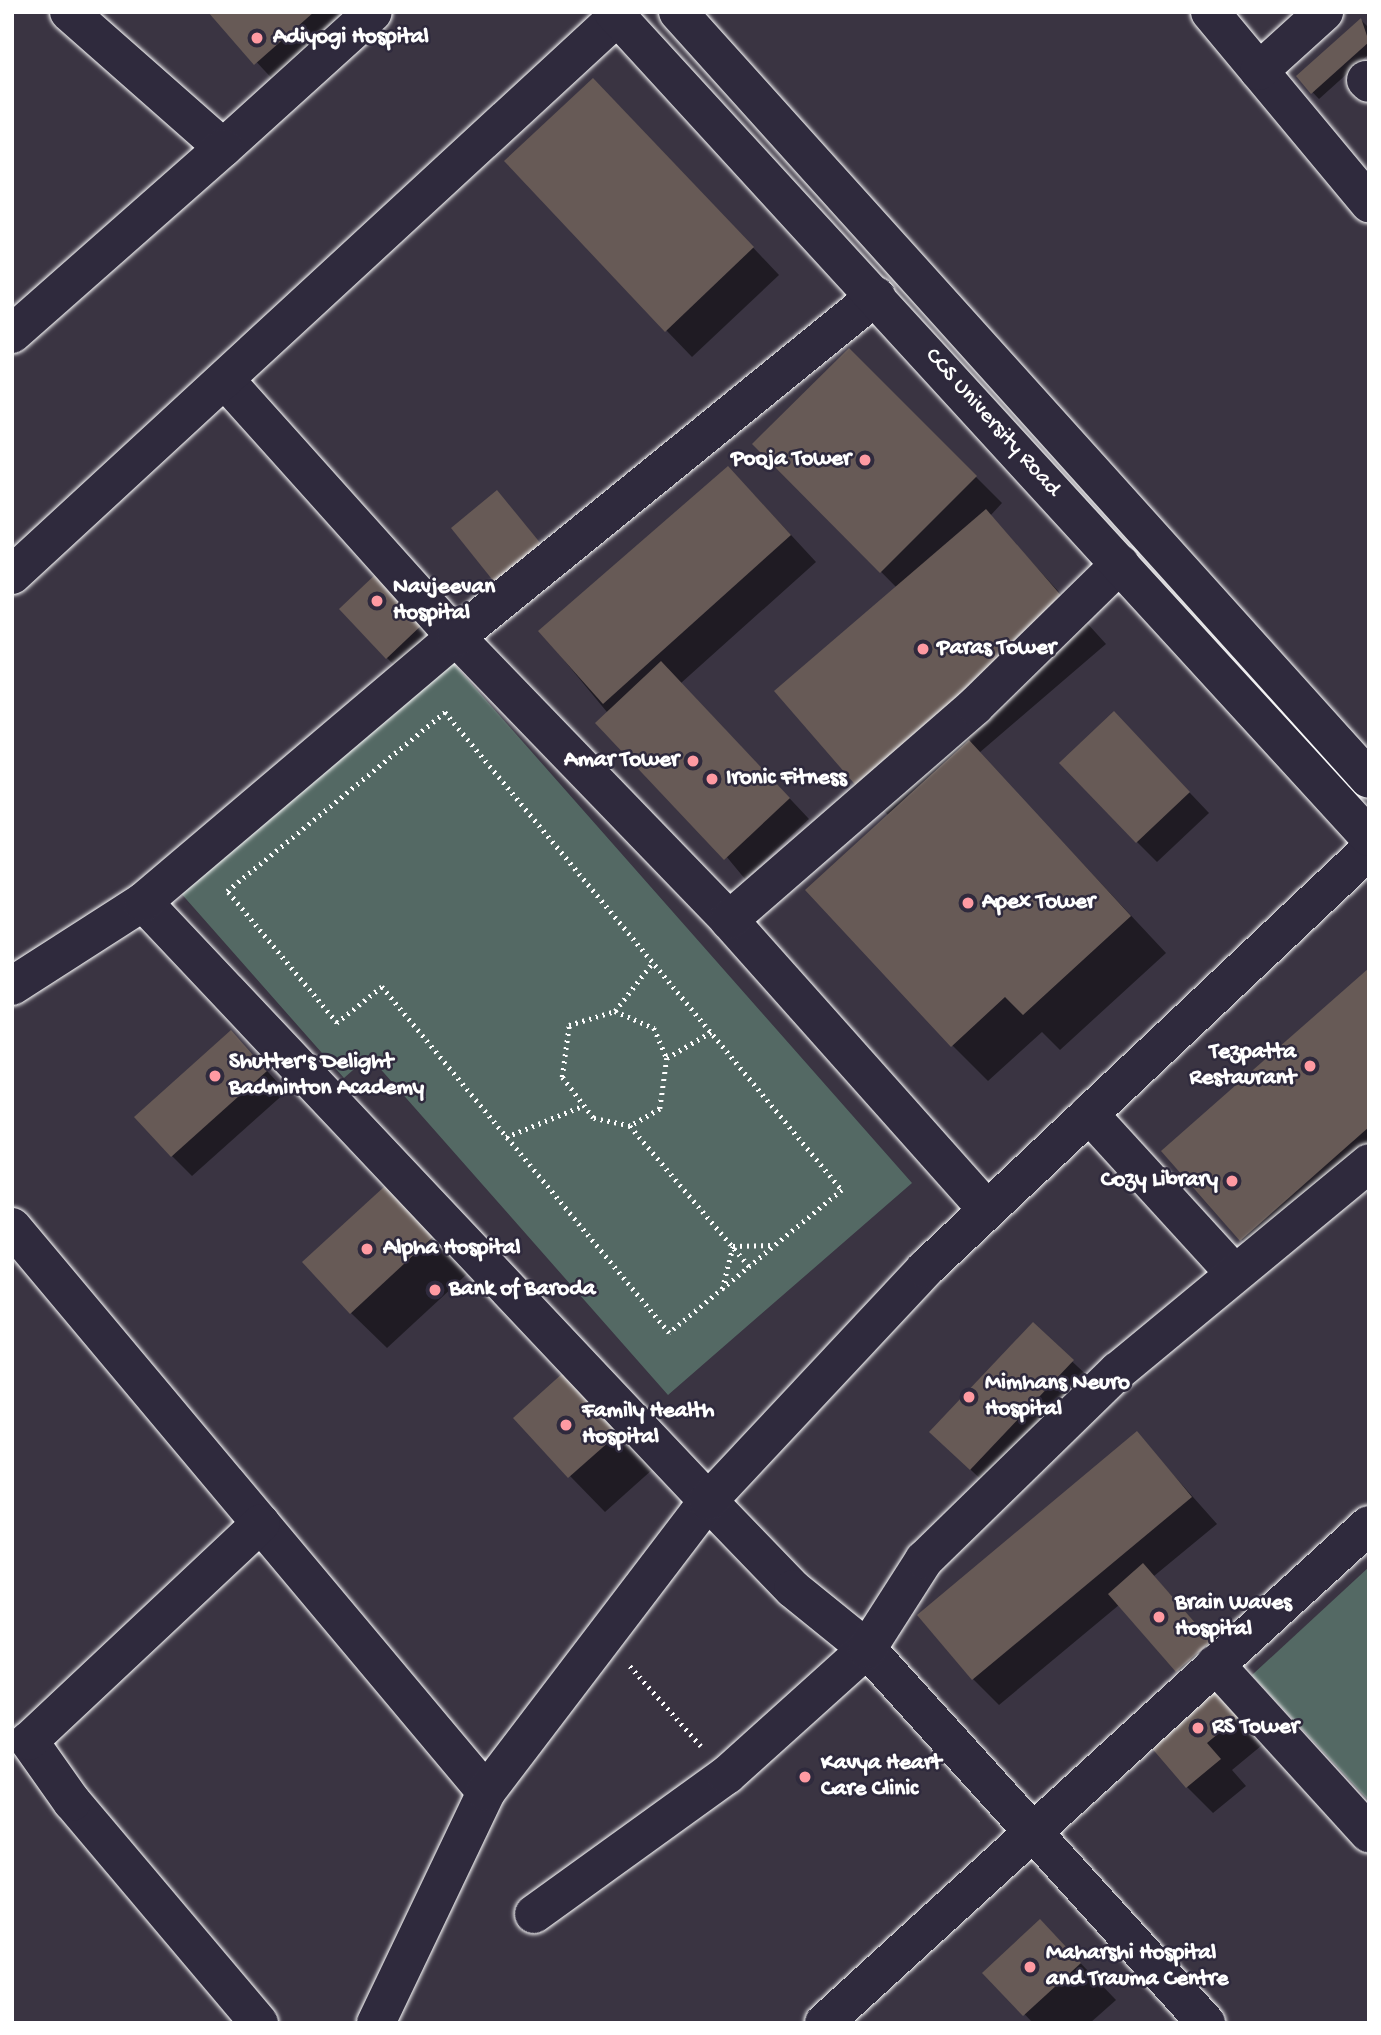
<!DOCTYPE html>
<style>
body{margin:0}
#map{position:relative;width:1381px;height:2035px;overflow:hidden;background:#3a3442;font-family:"Gochi Hand",sans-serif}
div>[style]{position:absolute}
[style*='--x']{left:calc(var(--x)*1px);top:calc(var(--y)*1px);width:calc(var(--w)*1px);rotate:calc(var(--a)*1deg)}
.green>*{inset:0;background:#546964}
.shadow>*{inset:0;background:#0007}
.building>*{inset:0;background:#675a56}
.path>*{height:4.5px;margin-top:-2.25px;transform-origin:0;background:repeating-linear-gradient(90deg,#fff 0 2px,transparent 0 7px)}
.roads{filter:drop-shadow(0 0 2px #fff) drop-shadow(0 0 2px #fff)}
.minor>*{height:38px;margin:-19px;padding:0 19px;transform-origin:19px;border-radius:19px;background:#2f2a3d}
.highway>*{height:38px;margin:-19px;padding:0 19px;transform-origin:19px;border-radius:19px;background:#2f2a3d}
.dots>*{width:19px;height:19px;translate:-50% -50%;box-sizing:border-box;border:4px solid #2f2a3d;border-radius:50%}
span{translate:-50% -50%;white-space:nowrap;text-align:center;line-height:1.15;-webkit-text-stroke:5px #2f2a3d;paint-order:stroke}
.poi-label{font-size:23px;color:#fff;font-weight:700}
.left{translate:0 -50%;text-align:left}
.right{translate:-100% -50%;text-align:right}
.street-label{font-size:23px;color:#fff}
.frame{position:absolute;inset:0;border:14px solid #fff;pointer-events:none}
</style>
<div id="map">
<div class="green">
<div style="clip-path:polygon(448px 657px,912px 1183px,668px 1395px,369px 1056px,344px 1078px,179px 891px)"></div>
<div style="clip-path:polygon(1369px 1567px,1369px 1801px,1252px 1675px)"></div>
</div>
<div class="shadow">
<div style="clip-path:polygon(210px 12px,391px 12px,291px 99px)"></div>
<div style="clip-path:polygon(1361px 20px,1369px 28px,1369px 54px,1319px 99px,1298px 77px)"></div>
<div style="clip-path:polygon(619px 106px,779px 275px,692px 357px,666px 330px)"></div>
<div style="clip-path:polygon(849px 350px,1002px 503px,990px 516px,1106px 644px,979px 753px,1166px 953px,1060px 1050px,1042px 1032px,988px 1081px,952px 1045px,889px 816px,861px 788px,897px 588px,755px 444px)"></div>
<div style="clip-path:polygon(754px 495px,816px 562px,681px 683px,809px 819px,745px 879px,540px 631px)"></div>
<div style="clip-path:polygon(379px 573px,438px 635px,400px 671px,387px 658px)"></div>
<div style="clip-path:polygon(1134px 734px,1209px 813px,1157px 862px,1137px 842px)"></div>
<div style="clip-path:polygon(1369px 970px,1369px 1152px,1255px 1253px,1241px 1239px)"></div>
<div style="clip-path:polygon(251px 1053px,286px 1092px,192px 1176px,172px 1156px)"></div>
<div style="clip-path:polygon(421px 1224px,467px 1274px,387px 1348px,351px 1313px)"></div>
<div style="clip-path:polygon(1033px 1325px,1093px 1381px,991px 1489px,952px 1452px)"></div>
<div style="clip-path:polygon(599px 1410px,653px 1469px,605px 1512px,570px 1476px)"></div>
<div style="clip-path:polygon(1137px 1434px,1217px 1524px,1154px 1576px,1223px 1655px,1191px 1684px,1119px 1605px,999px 1705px,973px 1679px)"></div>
<div style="clip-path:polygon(1220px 1690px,1267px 1741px,1232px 1770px,1246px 1786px,1213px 1813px,1187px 1787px)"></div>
<div style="clip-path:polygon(1040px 1921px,1116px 2000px,1090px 2023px,1033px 2023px,985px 1973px)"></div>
</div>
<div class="building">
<div style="clip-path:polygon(208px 12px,314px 12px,254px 65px)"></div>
<div style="clip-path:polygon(1361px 18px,1369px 42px,1311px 94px,1296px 76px)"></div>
<div style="clip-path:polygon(593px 78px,754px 247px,665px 332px,504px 161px)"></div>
<div style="clip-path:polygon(849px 348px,977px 476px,880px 573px,752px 444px)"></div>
<div style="clip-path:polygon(728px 466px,791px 535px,603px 704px,538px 631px)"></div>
<div style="clip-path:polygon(497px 490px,546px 550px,499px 588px,451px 528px)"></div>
<div style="clip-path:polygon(986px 509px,1071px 607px,859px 789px,774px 691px)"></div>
<div style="clip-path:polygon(379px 571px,426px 621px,386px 659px,339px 609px)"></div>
<div style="clip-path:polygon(661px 661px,790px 798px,724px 860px,595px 723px)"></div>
<div style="clip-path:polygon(1114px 711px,1190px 792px,1136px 843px,1059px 763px)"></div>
<div style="clip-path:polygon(969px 740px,1131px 916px,1023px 1015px,1005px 997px,951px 1047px,805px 890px)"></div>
<div style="clip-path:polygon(1369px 968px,1369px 1127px,1240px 1241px,1161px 1151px)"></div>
<div style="clip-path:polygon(231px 1030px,267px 1071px,171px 1157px,134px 1117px)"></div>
<div style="clip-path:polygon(385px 1186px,433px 1237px,350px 1314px,302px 1262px)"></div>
<div style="clip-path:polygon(1033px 1322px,1074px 1360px,970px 1470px,929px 1432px)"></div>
<div style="clip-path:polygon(564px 1372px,619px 1433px,568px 1478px,513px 1418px)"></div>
<div style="clip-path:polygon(1137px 1431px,1192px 1497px,972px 1680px,917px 1615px)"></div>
<div style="clip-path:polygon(1143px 1563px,1211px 1641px,1176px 1672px,1108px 1594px)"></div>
<div style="clip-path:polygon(1220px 1688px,1242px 1714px,1207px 1743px,1221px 1759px,1186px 1788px,1150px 1746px)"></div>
<div style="clip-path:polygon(1040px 1919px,1081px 1963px,1023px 2016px,982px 1973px)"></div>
</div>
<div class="path">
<div style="--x:445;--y:712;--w:621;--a:50.29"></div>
<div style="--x:842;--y:1190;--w:224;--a:140.4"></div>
<div style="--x:669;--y:1333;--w:450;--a:-129.7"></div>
<div style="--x:382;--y:987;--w:58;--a:141.3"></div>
<div style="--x:337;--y:1023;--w:172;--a:-129.8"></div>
<div style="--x:227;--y:891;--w:282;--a:-39.4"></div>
<div style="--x:615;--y:1011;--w:43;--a:23.6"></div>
<div style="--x:654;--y:1028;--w:33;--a:67"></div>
<div style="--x:667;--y:1058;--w:51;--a:97.8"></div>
<div style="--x:660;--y:1109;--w:34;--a:150"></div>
<div style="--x:630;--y:1126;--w:38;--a:-168"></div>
<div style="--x:593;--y:1118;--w:51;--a:-127.1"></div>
<div style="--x:562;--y:1077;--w:52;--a:-82.3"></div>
<div style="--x:569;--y:1025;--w:48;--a:-16.9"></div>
<div style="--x:615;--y:1011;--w:62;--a:-52.2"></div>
<div style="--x:667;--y:1058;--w:51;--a:-30.6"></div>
<div style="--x:630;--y:1126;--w:185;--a:49.6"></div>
<div style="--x:506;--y:1137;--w:80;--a:-22.1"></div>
<div style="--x:722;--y:1289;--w:44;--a:-75.7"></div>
<div style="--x:733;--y:1246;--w:42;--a:-1.4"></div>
<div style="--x:630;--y:1666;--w:107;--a:48.4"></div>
</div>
<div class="roads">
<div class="minor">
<div style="--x:69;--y:12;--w:205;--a:41.4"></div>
<div style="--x:223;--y:148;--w:202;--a:-42.2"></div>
<div style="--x:1210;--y:12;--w:249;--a:50.2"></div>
<div style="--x:1259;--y:71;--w:88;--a:-42.2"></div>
<div style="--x:1366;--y:80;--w:4;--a:45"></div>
<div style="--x:12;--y:334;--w:281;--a:-41.4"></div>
<div style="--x:226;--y:381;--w:344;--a:48.1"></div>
<div style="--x:456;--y:637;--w:393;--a:46"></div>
<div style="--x:729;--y:920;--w:388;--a:48.3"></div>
<div style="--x:12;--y:575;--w:823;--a:-42.69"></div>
<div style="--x:143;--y:902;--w:823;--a:46.67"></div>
<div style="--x:708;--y:1501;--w:122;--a:46"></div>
<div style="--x:793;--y:1589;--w:95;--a:39"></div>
<div style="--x:867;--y:1649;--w:505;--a:47.81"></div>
<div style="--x:729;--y:920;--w:326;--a:-41"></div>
<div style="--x:975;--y:706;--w:203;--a:-44.4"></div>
<div style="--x:12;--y:986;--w:156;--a:-32.7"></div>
<div style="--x:143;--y:902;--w:410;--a:-40.3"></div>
<div style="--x:456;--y:637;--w:541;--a:-39.07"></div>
<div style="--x:1089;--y:1114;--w:215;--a:47.6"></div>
<div style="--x:12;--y:1227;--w:737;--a:50.01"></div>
<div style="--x:1215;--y:1664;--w:229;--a:47.7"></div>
<div style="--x:534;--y:1914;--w:238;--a:-35.8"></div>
<div style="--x:727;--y:1775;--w:188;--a:-42"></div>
<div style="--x:867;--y:1649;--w:106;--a:-57.4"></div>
<div style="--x:924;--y:1560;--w:271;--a:-44.3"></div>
<div style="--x:1118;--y:1371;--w:326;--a:-39.6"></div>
<div style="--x:259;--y:2023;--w:289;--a:-130.2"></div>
<div style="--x:72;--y:1802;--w:75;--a:-125.2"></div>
<div style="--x:29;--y:1741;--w:318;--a:-43.2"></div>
<div style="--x:376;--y:2023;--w:256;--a:-64.5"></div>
<div style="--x:486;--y:1792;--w:366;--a:-52.7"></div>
<div style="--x:708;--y:1501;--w:318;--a:-46.9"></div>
<div style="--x:925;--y:1269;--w:610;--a:-43.34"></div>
<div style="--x:824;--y:2023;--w:738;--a:-42.42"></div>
</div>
<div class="highway">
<div style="--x:613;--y:12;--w:1119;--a:47.5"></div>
<div style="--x:678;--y:12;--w:1032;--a:47.98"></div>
</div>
</div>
<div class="dots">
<div style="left:257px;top:38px;background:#ff9aa2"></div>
<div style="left:865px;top:460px;background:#ff9aa2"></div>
<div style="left:377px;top:601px;background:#ff9aa2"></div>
<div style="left:923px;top:649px;background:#ff9aa2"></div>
<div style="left:693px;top:761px;background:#ff9aa2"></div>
<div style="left:712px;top:779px;background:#ff9aa2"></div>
<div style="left:968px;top:903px;background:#ff9aa2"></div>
<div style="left:1310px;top:1066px;background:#ff9aa2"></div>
<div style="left:215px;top:1076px;background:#ff9aa2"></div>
<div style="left:1232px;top:1181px;background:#ff9aa2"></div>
<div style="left:367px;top:1249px;background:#ff9aa2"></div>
<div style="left:435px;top:1290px;background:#ff9aa2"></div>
<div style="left:969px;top:1397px;background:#ff9aa2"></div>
<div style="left:566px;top:1425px;background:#ff9aa2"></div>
<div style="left:1159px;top:1617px;background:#ff9aa2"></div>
<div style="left:1198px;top:1728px;background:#ff9aa2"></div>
<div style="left:805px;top:1777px;background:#ff9aa2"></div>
<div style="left:1030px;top:1967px;background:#ff9aa2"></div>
</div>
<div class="poi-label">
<span class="left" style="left:273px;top:38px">Adiyogi Hospital</span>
<span class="right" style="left:851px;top:460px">Pooja Tower</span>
<span class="left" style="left:393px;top:601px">Navjeevan<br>Hospital</span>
<span class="left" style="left:937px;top:649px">Paras Tower</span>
<span class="right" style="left:679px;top:761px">Amar Tower</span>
<span class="left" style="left:726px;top:779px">Ironic Fitness</span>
<span class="left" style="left:982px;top:903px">Apex Tower</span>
<span class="right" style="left:1296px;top:1066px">Tezpatta<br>Restaurant</span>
<span class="left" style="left:229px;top:1076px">Shutter's Delight<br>Badminton Academy</span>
<span class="right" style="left:1218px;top:1181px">Cozy Library</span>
<span class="left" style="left:383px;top:1249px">Alpha Hospital</span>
<span class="left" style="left:449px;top:1290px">Bank of Baroda</span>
<span class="left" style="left:985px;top:1397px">Mimhans Neuro<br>Hospital</span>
<span class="left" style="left:582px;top:1425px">Family Health<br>Hospital</span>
<span class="left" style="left:1175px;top:1617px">Brain Waves<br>Hospital</span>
<span class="left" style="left:1212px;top:1728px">RS Tower</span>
<span class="left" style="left:821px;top:1777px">Kavya Heart<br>Care Clinic</span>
<span class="left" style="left:1046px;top:1967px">Maharshi Hospital<br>and Trauma Centre</span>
</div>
<div class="street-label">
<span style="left:992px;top:423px;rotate:48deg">CCS University Road</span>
</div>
<div class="frame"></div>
</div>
